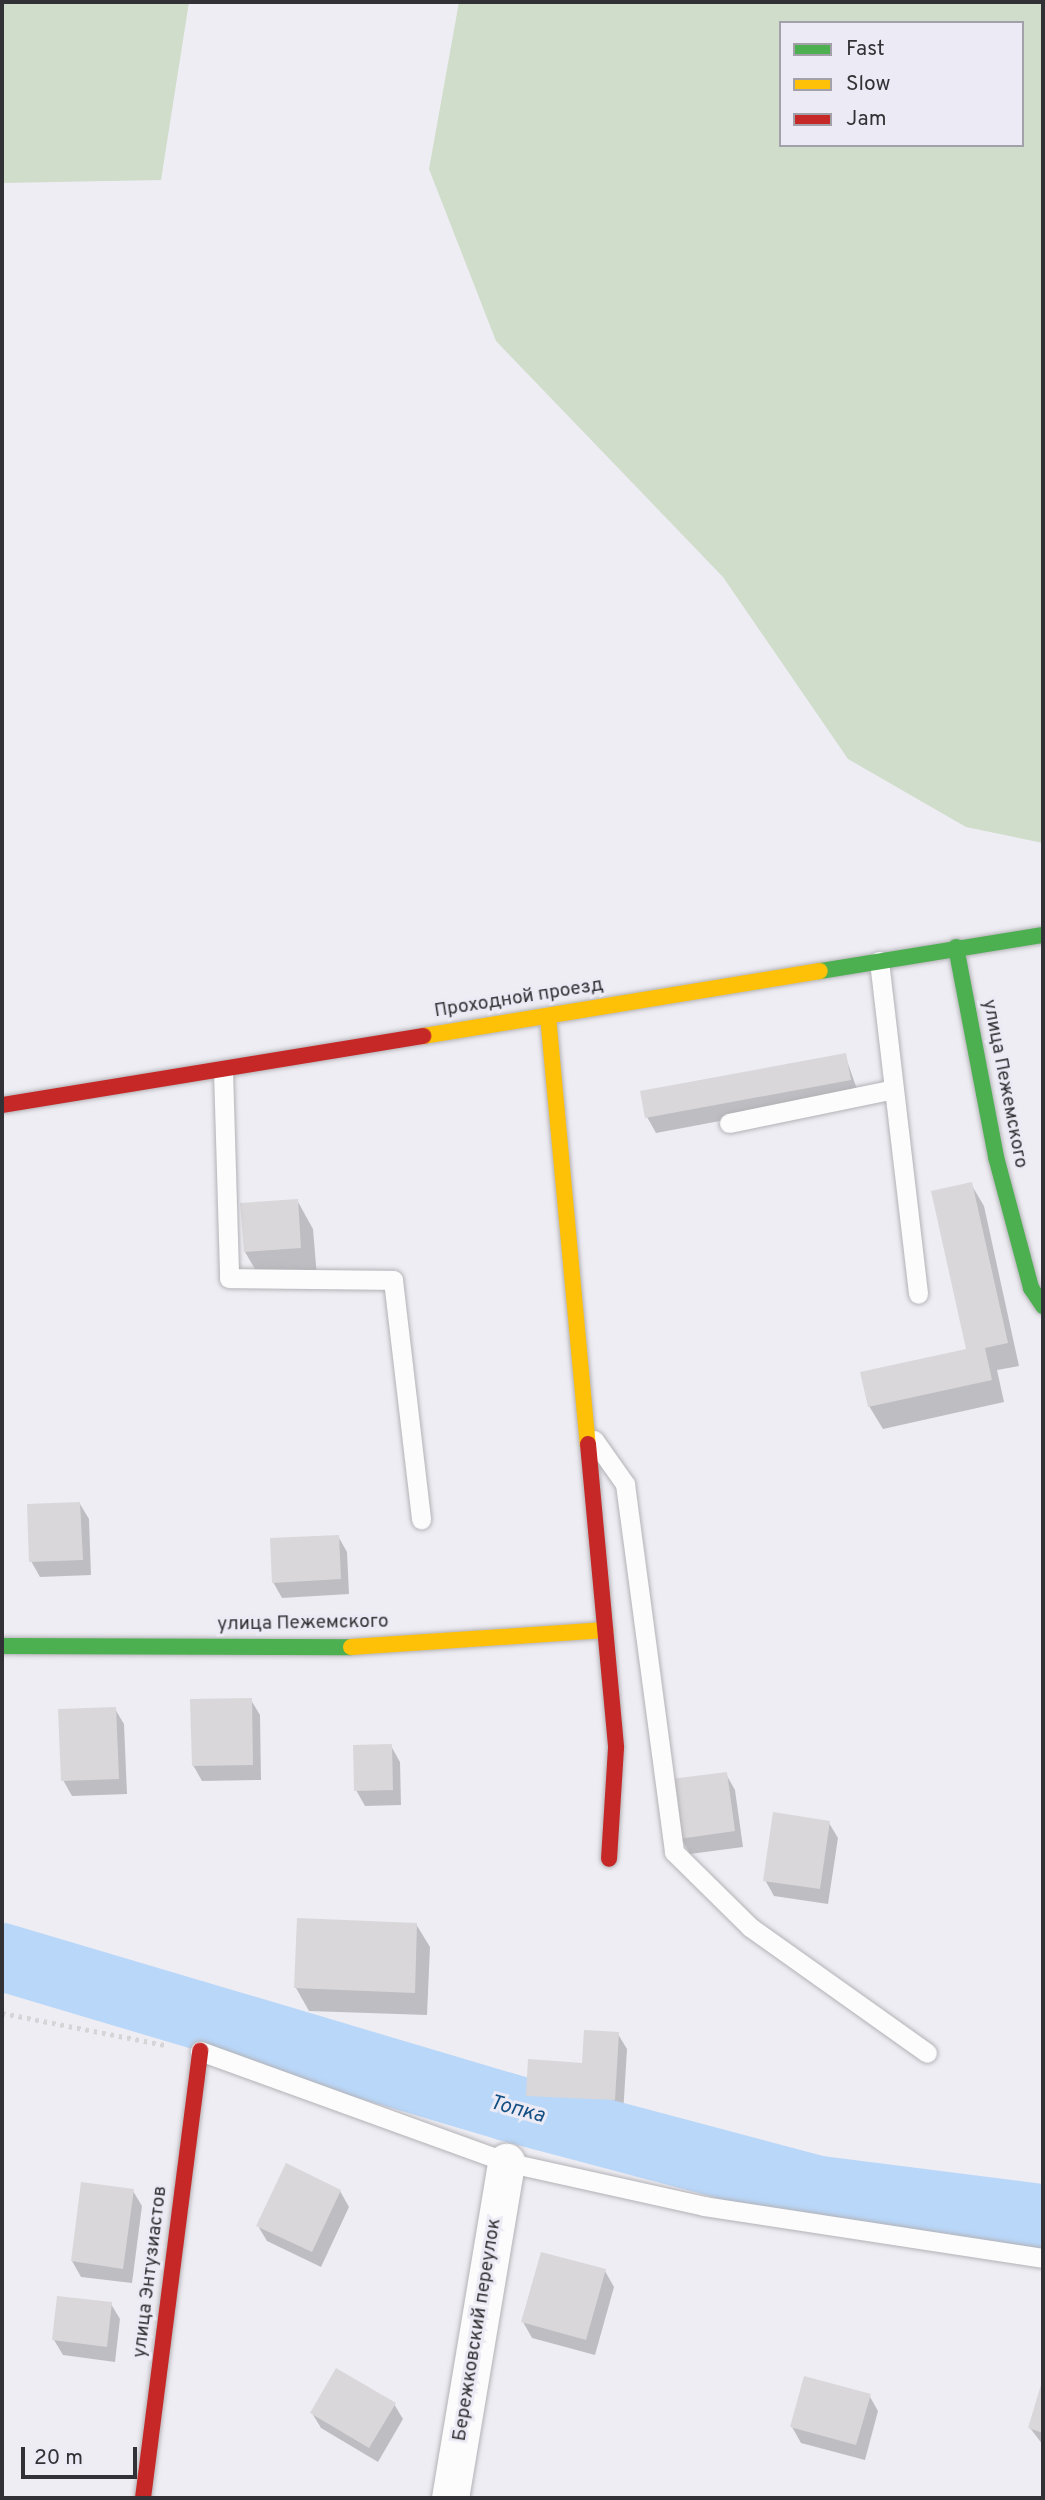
<!DOCTYPE html>
<meta charset="utf-8">
<style>
body{margin:0}
#map{position:relative;width:1045px;height:2500px;overflow:hidden;background:#eeedf3;font-family:Overpass,sans-serif}
div>[style]{position:absolute}
[style*='--x']{left:calc(var(--x)*1px);top:calc(var(--y)*1px);width:calc(var(--w)*1px);rotate:calc(var(--a)*1deg)}
.green>*{inset:0;background:#cfddca}
.shadow>*{inset:0;background:#0003}
.river>*{height:68px;margin:-34px;padding:0 34px;transform-origin:34px;border-radius:34px;background:#b9d7f9}
.building>*{inset:0;background:#d9d7d9}
.path>*{height:4.5px;margin-top:-2.25px;transform-origin:0;background:repeating-linear-gradient(90deg,#d5d5d7 0 3.5px,transparent 0 8.5px)}
.roads{filter:drop-shadow(0 0 2px #b3b2b6) drop-shadow(0 0 2px #b3b2b6)}
.lane>*{height:19px;margin:-9.5px;padding:0 9.5px;transform-origin:9.5px;border-radius:9.5px;background:#fcfcfd}
.street>*{height:37px;margin:-18.5px;padding:0 18.5px;transform-origin:18.5px;border-radius:18.5px;background:#fcfcfd}
.fast>*{height:16px;margin:-8px;padding:0 8px;transform-origin:8px;border-radius:8px;background:#4caf50}
.slow>*{height:16px;margin:-8px;padding:0 8px;transform-origin:8px;border-radius:8px;background:#ffc107}
.jam>*{height:16px;margin:-8px;padding:0 8px;transform-origin:8px;border-radius:8px;background:#c62828}
span{translate:-50% -50%;white-space:nowrap;text-align:center;line-height:1.15;-webkit-text-stroke:6px #ecebf5;paint-order:stroke}
.street-label{font-size:19px;color:#323236}
.water-label{font-size:21px;color:#144f83;font-style:italic}
.frame{position:absolute;inset:0;border:4px solid #323236;pointer-events:none}
.legend{position:absolute;left:779px;top:21px;width:245px;height:126px;box-sizing:border-box;background:#ecebf5;border:2px solid #a2a1a9;margin:0;padding:9px 12px;list-style:none;font-size:21px;color:#323236}
.legend li{display:flex;align-items:center;gap:14px;height:35px}
.legend b{width:35px;border:2px solid #a2a1a9}
.scale{position:absolute;left:21px;top:2447px;width:116px;height:32px;box-sizing:border-box;border:4px solid #323236;border-top:0;padding-left:9px;font-size:21px;line-height:24px;white-space:nowrap;color:#323236;-webkit-text-stroke:5px #ecebf5;paint-order:stroke}
</style>
<div id="map">
<div class="green">
<div style="clip-path:polygon(2px 2px,189px 2px,161px 180px,2px 183px)"></div>
<div style="clip-path:polygon(evenodd,459px 2px,1043px 2px,1043px 843px,966px 827px,848px 759px,723px 577px,496px 341px,429px 169px,459px 2px,781px 23px,1022px 23px,1022px 145px,781px 145px,781px 23px)"></div>
</div>
<div class="shadow">
<div style="clip-path:polygon(845px 1055px,859px 1095px,656px 1133px,647px 1117px)"></div>
<div style="clip-path:polygon(971px 1184px,984px 1206px,1019px 1366px,997px 1370px,1004px 1402px,883px 1429px,869px 1406px,968px 1350px)"></div>
<div style="clip-path:polygon(297px 1200px,313px 1229px,317px 1277px,262px 1281px,245px 1252px,242px 1205px)"></div>
<div style="clip-path:polygon(80px 1504px,89px 1519px,91px 1575px,40px 1577px,31px 1561px)"></div>
<div style="clip-path:polygon(338px 1536px,347px 1552px,349px 1594px,282px 1598px,273px 1582px)"></div>
<div style="clip-path:polygon(251px 1700px,260px 1715px,261px 1780px,202px 1781px,193px 1765px)"></div>
<div style="clip-path:polygon(115px 1709px,124px 1724px,127px 1794px,72px 1796px,63px 1780px)"></div>
<div style="clip-path:polygon(391px 1746px,400px 1762px,401px 1805px,365px 1806px,356px 1790px)"></div>
<div style="clip-path:polygon(726px 1774px,735px 1790px,743px 1847px,690px 1854px,681px 1838px)"></div>
<div style="clip-path:polygon(829px 1823px,838px 1838px,828px 1904px,774px 1896px,765px 1880px)"></div>
<div style="clip-path:polygon(416px 1924px,430px 1947px,427px 2015px,309px 2011px,296px 1988px)"></div>
<div style="clip-path:polygon(618px 2034px,627px 2049px,623px 2115px,536px 2111px,527px 2095px,583px 2065px)"></div>
<div style="clip-path:polygon(133px 2191px,142px 2206px,132px 2283px,81px 2277px,72px 2261px)"></div>
<div style="clip-path:polygon(340px 2191px,349px 2207px,321px 2267px,267px 2241px,258px 2226px)"></div>
<div style="clip-path:polygon(605px 2271px,614px 2287px,595px 2355px,532px 2338px,523px 2322px)"></div>
<div style="clip-path:polygon(111px 2304px,120px 2319px,115px 2362px,63px 2355px,54px 2340px)"></div>
<div style="clip-path:polygon(1043px 2382px,1043px 2445px,1030px 2428px)"></div>
<div style="clip-path:polygon(869px 2395px,878px 2411px,865px 2460px,801px 2443px,792px 2427px)"></div>
<div style="clip-path:polygon(394px 2404px,403px 2419px,378px 2462px,321px 2428px,312px 2413px)"></div>
</div>
<div class="river">
<div style="--x:2;--y:1957;--w:527;--a:16.54"></div>
<div style="--x:507;--y:2107;--w:324;--a:14.9"></div>
<div style="--x:820;--y:2190;--w:225;--a:7.2"></div>
</div>
<div class="building">
<div style="clip-path:polygon(846px 1053px,851px 1080px,645px 1118px,640px 1091px)"></div>
<div style="clip-path:polygon(972px 1182px,1008px 1343px,985px 1348px,992px 1380px,868px 1407px,860px 1372px,966px 1349px,931px 1191px)"></div>
<div style="clip-path:polygon(298px 1199px,301px 1248px,244px 1252px,240px 1203px)"></div>
<div style="clip-path:polygon(80px 1502px,83px 1560px,29px 1562px,27px 1504px)"></div>
<div style="clip-path:polygon(339px 1535px,341px 1579px,272px 1583px,270px 1538px)"></div>
<div style="clip-path:polygon(252px 1698px,253px 1765px,192px 1766px,190px 1699px)"></div>
<div style="clip-path:polygon(116px 1707px,119px 1779px,61px 1781px,58px 1709px)"></div>
<div style="clip-path:polygon(392px 1744px,393px 1790px,354px 1791px,353px 1745px)"></div>
<div style="clip-path:polygon(727px 1772px,735px 1831px,679px 1839px,671px 1779px)"></div>
<div style="clip-path:polygon(773px 1812px,830px 1821px,820px 1889px,763px 1881px)"></div>
<div style="clip-path:polygon(297px 1918px,417px 1923px,415px 1993px,294px 1988px)"></div>
<div style="clip-path:polygon(584px 2030px,619px 2032px,615px 2100px,526px 2096px,528px 2059px,582px 2063px)"></div>
<div style="clip-path:polygon(286px 2163px,341px 2190px,312px 2252px,256px 2226px)"></div>
<div style="clip-path:polygon(81px 2182px,134px 2189px,123px 2269px,71px 2261px)"></div>
<div style="clip-path:polygon(541px 2252px,606px 2269px,586px 2340px,521px 2322px)"></div>
<div style="clip-path:polygon(57px 2296px,112px 2302px,107px 2347px,52px 2340px)"></div>
<div style="clip-path:polygon(336px 2368px,396px 2403px,369px 2448px,310px 2413px)"></div>
<div style="clip-path:polygon(804px 2376px,871px 2394px,856px 2445px,790px 2427px)"></div>
<div style="clip-path:polygon(1043px 2378px,1043px 2433px,1028px 2428px)"></div>
</div>
<div class="path">
<div style="--x:2;--y:2013;--w:166;--a:11.1"></div>
</div>
<div class="roads">
<div class="lane">
<div style="--x:879;--y:961;--w:335;--a:83.3"></div>
<div style="--x:223;--y:1070;--w:208;--a:88.3"></div>
<div style="--x:229;--y:1278;--w:164;--a:0.7"></div>
<div style="--x:393;--y:1280;--w:241;--a:83.3"></div>
<div style="--x:729;--y:1123;--w:168;--a:-11.6"></div>
<div style="--x:594;--y:1440;--w:54;--a:54.8"></div>
<div style="--x:625;--y:1484;--w:371;--a:82.4"></div>
<div style="--x:674;--y:1852;--w:107;--a:44.6"></div>
<div style="--x:750;--y:1927;--w:217;--a:35.4"></div>
<div style="--x:200;--y:2051;--w:326;--a:19.9"></div>
<div style="--x:506;--y:2162;--w:203;--a:12.5"></div>
<div style="--x:704;--y:2206;--w:343;--a:8.7"></div>
</div>
<div class="street">
<div style="--x:450;--y:2498;--w:341;--a:-80.5"></div>
</div>
<div class="fast">
<div style="--x:956;--y:947;--w:214;--a:79.2"></div>
<div style="--x:996;--y:1157;--w:136;--a:75"></div>
<div style="--x:1031;--y:1288;--w:22;--a:56"></div>
<div style="--x:820;--y:971;--w:226;--a:-9.2"></div>
<div style="--x:2;--y:1646;--w:349;--a:0.2"></div>
</div>
<div class="slow">
<div style="--x:548;--y:1016;--w:430;--a:84.7"></div>
<div style="--x:423;--y:1036;--w:402;--a:-9.3"></div>
<div style="--x:351;--y:1647;--w:255;--a:-3.8"></div>
</div>
<div class="jam">
<div style="--x:2;--y:1105;--w:427;--a:-9.3"></div>
<div style="--x:588;--y:1444;--w:305;--a:84.7"></div>
<div style="--x:616;--y:1748;--w:111;--a:93.6"></div>
<div style="--x:143;--y:2498;--w:451;--a:-82.7"></div>
</div>
</div>
<div class="street-label">
<span style="left:519px;top:999px;rotate:-9deg">Проходной проезд</span>
<span style="left:1004px;top:1084px;rotate:79deg">улица Пежемского</span>
<span style="left:303px;top:1624px;rotate:-1deg">улица Пежемского</span>
<span style="left:151px;top:2272px;rotate:-83deg">улица Энтузиастов</span>
<span style="left:478px;top:2330px;rotate:-81deg">Бережковский переулок</span>
</div>
<div class="water-label">
<span style="left:517px;top:2110px;rotate:15deg">Топка</span>
</div>
<div class="frame"></div>
<ul class="legend">
<li><b style="height:9px;background:#4caf50"></b>Fast</li>
<li><b style="height:9px;background:#ffc107"></b>Slow</li>
<li><b style="height:9px;background:#c62828"></b>Jam</li>
</ul>
<div class="scale">20 m</div>
</div>
